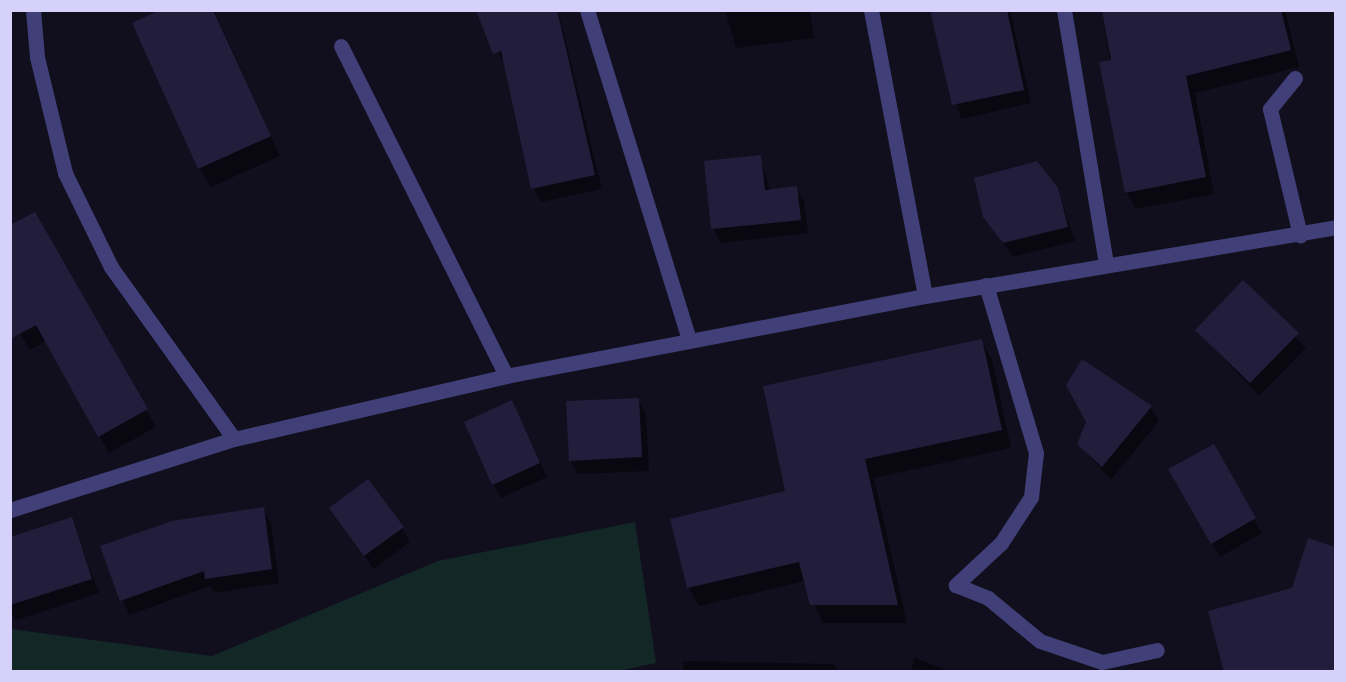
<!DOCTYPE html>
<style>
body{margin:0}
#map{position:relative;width:1346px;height:682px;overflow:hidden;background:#110f1e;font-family:Signika,sans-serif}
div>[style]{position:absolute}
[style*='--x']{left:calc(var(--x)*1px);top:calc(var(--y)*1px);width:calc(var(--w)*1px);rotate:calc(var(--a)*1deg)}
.green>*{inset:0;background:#122726}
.shadow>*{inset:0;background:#0007}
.building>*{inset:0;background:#231d3c}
.service>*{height:15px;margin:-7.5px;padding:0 7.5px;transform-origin:7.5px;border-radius:7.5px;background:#403f77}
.minor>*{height:15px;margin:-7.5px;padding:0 7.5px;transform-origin:7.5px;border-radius:7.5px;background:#403f77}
span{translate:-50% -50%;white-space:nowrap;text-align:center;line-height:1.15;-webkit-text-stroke:4.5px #110f1e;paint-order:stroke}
.frame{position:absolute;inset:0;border:12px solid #d5d1fa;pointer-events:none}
</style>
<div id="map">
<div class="green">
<div style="clip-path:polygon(635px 522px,656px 663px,614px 672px,11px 671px,11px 629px,212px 656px,438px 561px)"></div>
</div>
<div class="shadow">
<div style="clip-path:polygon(163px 10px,214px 10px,280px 156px,211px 187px,200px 168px)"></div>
<div style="clip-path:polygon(478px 10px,558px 10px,602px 189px,541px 202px,533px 188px,505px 66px)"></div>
<div style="clip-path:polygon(725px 10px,810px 10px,814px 38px,736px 48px)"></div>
<div style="clip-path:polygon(930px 10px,1010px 10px,1031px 103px,961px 119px)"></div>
<div style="clip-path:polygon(1103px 10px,1285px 10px,1299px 67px,1195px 93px,1214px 194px,1136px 209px,1127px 193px)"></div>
<div style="clip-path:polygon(760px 157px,770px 190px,796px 188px,804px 201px,808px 233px,721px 243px,713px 229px)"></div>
<div style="clip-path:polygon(1057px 189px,1075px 241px,1013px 257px,985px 217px)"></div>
<div style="clip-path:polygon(34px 214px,156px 427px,109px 453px,46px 341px,30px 350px,10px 316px)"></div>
<div style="clip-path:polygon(1243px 282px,1306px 348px,1259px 396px,1197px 330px)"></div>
<div style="clip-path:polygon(981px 341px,992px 359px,1011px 448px,874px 478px,907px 623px,822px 623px,805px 581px,699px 606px,689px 588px,672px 520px,787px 492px)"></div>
<div style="clip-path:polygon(1082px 361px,1151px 408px,1159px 421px,1111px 480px,1079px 444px,1088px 422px)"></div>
<div style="clip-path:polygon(638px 399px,646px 413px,649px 471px,578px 474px,570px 460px)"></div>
<div style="clip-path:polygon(512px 402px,547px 477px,501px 498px,493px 484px)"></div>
<div style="clip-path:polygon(1213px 446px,1262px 533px,1220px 557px,1170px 469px)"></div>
<div style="clip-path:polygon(331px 508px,402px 528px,410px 542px,374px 569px)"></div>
<div style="clip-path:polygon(263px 509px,271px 523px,279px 583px,214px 593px,210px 586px,129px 615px,102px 547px)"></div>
<div style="clip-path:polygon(71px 519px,99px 593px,16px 620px,10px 610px,10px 538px)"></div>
<div style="clip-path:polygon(1309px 540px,1336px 548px,1336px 672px,1225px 672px,1293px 589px)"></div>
<div style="clip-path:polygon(915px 658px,953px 672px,910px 672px)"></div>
<div style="clip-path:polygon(683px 661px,834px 664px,838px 672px,683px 672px)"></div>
</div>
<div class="building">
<div style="clip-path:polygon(160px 10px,213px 10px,271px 136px,198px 169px,132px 23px)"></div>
<div style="clip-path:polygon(476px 10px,557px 10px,595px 175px,531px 189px,501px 51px,493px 54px)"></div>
<div style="clip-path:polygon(930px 10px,1007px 10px,1024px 90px,952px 105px)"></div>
<div style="clip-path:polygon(1102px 10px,1281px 10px,1291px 50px,1186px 76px,1206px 177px,1125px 193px,1099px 62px,1111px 60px)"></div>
<div style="clip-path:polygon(761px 155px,765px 190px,797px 186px,801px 220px,711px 229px,704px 161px)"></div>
<div style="clip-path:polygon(1037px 161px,1058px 188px,1068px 227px,1003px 243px,983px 217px,974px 178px)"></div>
<div style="clip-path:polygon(35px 212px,148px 409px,98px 437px,36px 325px,10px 339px,10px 225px)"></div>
<div style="clip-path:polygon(1243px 280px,1299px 333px,1250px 383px,1195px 330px)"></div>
<div style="clip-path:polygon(982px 339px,1002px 430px,865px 459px,898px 605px,810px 605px,799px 562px,687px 588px,670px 519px,785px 491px,763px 386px)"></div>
<div style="clip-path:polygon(1082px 359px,1152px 406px,1102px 467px,1077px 444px,1086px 422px,1066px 385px)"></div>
<div style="clip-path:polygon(639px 398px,642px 457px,569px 461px,566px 401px)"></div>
<div style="clip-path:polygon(512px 400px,540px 463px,492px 485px,464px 422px)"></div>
<div style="clip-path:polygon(1214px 444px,1256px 518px,1211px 544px,1168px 469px)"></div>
<div style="clip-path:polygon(368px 479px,404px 527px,364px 556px,329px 508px)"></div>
<div style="clip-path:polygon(264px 507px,272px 569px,205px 579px,204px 571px,120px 601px,100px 546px,172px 521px)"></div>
<div style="clip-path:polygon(72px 517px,92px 579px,10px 605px,10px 537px)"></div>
<div style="clip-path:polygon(1308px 538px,1335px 547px,1335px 672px,1224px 672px,1208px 611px,1292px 588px)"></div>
</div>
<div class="service">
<div style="--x:33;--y:10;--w:47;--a:85.1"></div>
<div style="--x:37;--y:57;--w:119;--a:76.4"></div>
<div style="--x:65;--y:173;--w:105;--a:63.9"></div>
<div style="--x:111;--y:267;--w:211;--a:54.4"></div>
<div style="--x:1064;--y:10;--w:257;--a:80.6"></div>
<div style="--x:341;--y:46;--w:369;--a:63.4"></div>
<div style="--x:1295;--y:78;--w:40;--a:129"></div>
<div style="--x:1270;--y:109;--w:130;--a:76.6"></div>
<div style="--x:986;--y:285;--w:175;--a:73.4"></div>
<div style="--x:1036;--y:453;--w:44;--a:96.5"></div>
<div style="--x:1031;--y:497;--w:55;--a:123.1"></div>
<div style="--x:1001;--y:543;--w:62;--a:137"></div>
<div style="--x:956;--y:585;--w:35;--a:22"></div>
<div style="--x:988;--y:598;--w:67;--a:39.6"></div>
<div style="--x:1040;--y:641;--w:65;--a:18.7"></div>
<div style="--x:1102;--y:662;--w:56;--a:-12.3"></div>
</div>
<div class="minor">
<div style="--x:587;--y:10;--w:344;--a:72.8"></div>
<div style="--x:871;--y:10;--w:291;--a:79.3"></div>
<div style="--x:10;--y:510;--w:235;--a:-17.6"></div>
<div style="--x:234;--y:439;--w:279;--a:-13"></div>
<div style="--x:506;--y:376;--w:427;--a:-10.8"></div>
<div style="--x:925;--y:296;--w:417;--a:-9.5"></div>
</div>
<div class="frame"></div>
</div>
